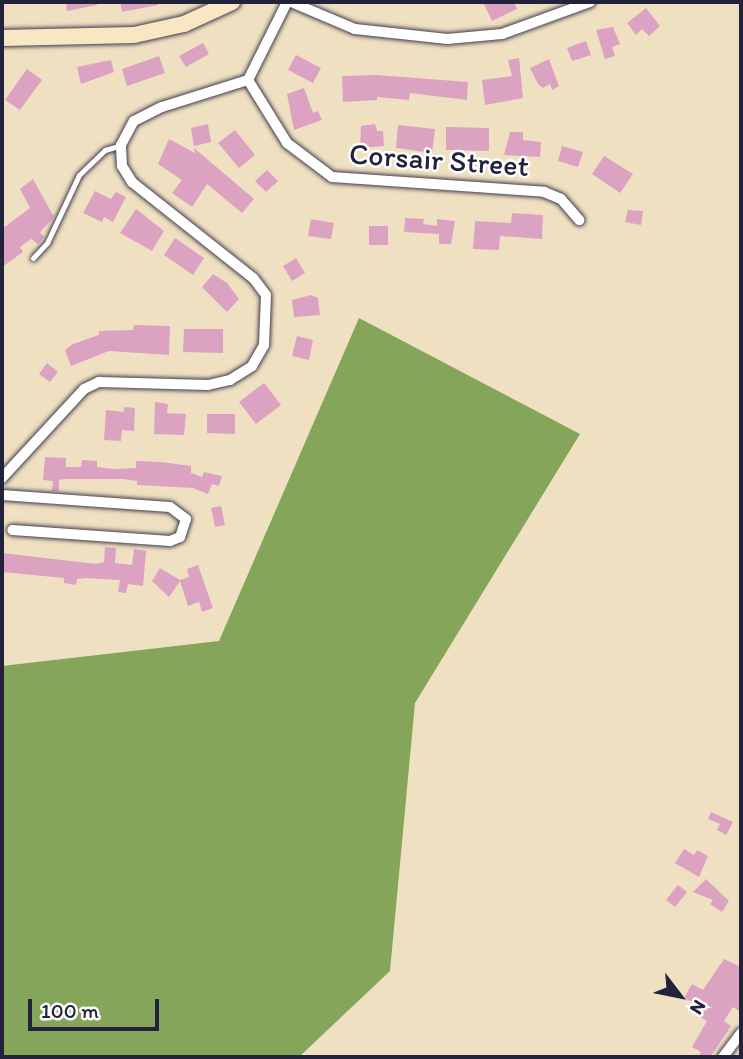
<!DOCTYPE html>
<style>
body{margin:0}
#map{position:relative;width:743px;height:1059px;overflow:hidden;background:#f0e0c2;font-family:Itim,sans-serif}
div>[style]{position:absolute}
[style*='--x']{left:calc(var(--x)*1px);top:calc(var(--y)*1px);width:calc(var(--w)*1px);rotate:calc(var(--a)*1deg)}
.forest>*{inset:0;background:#85a65a}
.building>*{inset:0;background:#dba2c2}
.roads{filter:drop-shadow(0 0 2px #413e4f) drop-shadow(0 0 2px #413e4f)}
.lane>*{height:5px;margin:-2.5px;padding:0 2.5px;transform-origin:2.5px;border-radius:2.5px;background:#fff}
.street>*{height:10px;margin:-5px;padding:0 5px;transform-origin:5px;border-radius:5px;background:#fff}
.secondary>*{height:16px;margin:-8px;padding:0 8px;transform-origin:8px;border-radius:8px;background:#f9e7c3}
span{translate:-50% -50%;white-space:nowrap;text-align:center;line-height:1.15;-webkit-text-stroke:5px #fff;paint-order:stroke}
.street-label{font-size:30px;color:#22223b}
.frame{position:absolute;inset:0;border:4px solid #22223b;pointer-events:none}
.north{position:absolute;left:645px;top:961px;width:70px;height:70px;-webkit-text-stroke:5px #fff;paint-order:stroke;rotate:122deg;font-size:19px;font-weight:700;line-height:28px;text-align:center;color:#22223b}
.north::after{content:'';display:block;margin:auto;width:24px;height:32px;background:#22223b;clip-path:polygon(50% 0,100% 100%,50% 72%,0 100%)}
.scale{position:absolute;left:28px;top:999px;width:131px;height:32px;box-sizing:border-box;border:4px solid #22223b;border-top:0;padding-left:9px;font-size:21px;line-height:24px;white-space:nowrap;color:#22223b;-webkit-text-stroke:5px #fff;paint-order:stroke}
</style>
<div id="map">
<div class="forest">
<div style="clip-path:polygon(359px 318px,580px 434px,415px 703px,390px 971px,299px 1057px,2px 1057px,2px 666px,219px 641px)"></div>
</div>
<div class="building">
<div style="clip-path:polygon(66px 2px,97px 2px,97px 5px,67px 11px)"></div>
<div style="clip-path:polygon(120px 2px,158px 2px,158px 5px,122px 12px)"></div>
<div style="clip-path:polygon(483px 2px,514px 2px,517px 9px,492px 21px)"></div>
<div style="clip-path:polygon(646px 8px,660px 26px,649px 36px,642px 29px,636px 35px,627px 23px)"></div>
<div style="clip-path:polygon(613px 27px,620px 44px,612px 47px,615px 56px,605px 59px,596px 30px)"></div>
<div style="clip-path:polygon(586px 41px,591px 55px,572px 61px,567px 48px)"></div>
<div style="clip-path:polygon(203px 43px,209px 54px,186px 67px,179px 56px)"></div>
<div style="clip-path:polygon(296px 55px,321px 68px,313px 83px,288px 70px)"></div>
<div style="clip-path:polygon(159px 56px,165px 73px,127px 86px,122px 69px)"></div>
<div style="clip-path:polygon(519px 58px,523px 98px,485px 105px,482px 80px,512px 76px,508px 60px)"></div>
<div style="clip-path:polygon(549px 59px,559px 86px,552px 90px,550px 84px,543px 88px,538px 84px,530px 68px)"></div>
<div style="clip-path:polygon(111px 60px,114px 72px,81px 84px,77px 67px)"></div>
<div style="clip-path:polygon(27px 69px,42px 80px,20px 110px,5px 100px)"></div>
<div style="clip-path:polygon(377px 75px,468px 82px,467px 100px,410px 93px,409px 100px,377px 97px,377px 100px,343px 102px,342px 76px)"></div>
<div style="clip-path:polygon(304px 88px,313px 113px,318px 111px,322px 120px,294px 130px,287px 94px)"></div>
<div style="clip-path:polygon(208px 124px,211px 142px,194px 146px,191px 128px)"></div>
<div style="clip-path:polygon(375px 124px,377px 131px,383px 131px,384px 146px,360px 148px,361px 126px)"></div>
<div style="clip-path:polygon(398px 125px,435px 129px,432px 153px,396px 148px)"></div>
<div style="clip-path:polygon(446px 127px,489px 128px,489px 151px,446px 150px)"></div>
<div style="clip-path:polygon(235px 130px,255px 155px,239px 168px,218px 143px)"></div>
<div style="clip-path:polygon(510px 132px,523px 132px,523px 140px,541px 142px,540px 157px,504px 155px)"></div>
<div style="clip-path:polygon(169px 139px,195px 153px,194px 148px,254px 199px,242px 213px,207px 184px,192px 207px,172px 193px,182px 180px,158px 164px)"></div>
<div style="clip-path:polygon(562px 146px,583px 152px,578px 167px,558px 161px)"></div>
<div style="clip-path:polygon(604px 156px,633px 174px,620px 193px,592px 174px)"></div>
<div style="clip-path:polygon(267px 170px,278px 181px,266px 192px,255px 181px)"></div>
<div style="clip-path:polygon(33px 179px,54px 217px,40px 232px,44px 237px,38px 244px,31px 239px,20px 247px,23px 252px,2px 267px,2px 229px,30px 208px,20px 189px)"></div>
<div style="clip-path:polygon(95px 191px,111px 199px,116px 192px,126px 197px,113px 222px,104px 217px,102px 222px,83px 213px)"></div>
<div style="clip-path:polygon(136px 209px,164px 231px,152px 251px,120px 233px)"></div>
<div style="clip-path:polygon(628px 210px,643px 211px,641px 225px,625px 222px)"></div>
<div style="clip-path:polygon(512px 213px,543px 215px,542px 239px,500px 236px,499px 250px,473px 249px,475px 221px,511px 223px)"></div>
<div style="clip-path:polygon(405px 218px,424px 219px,423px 224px,437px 226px,437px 219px,455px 221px,451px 244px,439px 244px,439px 234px,404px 232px)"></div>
<div style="clip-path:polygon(311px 219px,334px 223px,331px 239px,308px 236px)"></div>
<div style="clip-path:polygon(369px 226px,388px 226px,388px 245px,369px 245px)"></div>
<div style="clip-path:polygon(175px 238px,204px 258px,193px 275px,164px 255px)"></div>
<div style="clip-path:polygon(296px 258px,305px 273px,292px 281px,283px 266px)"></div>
<div style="clip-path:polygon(213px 274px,227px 283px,239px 299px,227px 312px,202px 287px)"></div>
<div style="clip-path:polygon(311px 295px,318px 298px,320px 315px,294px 317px,292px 300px)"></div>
<div style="clip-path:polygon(134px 325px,170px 326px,169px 355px,109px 351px,71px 366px,65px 350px,73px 344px,99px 335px,99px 331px,133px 330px)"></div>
<div style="clip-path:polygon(184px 329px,223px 329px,223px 353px,183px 352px)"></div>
<div style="clip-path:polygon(297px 336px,313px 340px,309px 360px,292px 356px)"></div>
<div style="clip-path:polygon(47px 363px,58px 372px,50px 382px,39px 374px)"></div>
<div style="clip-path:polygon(264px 383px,281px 405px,256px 424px,239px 402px)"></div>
<div style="clip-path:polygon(155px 402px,168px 404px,167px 413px,186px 414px,184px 435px,154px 434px)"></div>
<div style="clip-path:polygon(124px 407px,135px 408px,134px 431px,122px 430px,121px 441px,104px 440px,106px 410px,124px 412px)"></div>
<div style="clip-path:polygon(207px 414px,235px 414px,235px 434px,207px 433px)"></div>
<div style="clip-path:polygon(45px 457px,66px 458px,66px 467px,81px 467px,82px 460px,97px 461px,97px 467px,113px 469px,136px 468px,136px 461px,161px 462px,191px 466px,191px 473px,202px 477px,204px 472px,222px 476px,219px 486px,212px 484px,208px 494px,193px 488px,137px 485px,137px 481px,123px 479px,65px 479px,59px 480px,59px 491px,52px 491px,53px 481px,43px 480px)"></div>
<div style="clip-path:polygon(221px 506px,225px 525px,215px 527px,211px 508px)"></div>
<div style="clip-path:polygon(105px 547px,116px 548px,115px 563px,132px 565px,134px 549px,146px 551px,143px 586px,128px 584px,126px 593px,118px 592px,120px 580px,86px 578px,77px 579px,76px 585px,64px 583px,64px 578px,2px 572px,2px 553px,96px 564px,104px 562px)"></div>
<div style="clip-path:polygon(198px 565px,213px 608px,202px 612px,199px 602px,188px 606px,180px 581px,169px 597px,152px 581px,160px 568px,180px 580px,189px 577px,187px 569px)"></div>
<div style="clip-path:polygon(711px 812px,733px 822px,726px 835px,717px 830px,720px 824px,708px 819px)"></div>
<div style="clip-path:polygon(684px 849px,694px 855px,697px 850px,708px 856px,699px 877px,675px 863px)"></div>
<div style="clip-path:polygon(706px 879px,729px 901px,722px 912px,710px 904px,713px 900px,693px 892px)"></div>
<div style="clip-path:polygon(678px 885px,687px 892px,675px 907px,666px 900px)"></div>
<div style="clip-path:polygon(724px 959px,741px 967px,741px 1012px,733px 1007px,724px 1021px,731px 1026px,710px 1057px,698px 1057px,701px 1052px,692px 1047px,707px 1021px,693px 1013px,698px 1005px,684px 998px,692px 984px,703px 990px)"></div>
</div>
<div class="roads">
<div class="lane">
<div style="--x:33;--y:258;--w:21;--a:-47"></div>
<div style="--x:47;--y:243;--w:75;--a:-64.8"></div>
<div style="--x:79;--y:175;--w:36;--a:-44"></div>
<div style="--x:105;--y:150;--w:17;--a:-17"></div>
</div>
<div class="street">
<div style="--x:291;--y:2;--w:69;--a:22.9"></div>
<div style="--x:355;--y:29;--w:93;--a:6.2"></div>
<div style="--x:447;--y:39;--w:55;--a:-5.2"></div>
<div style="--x:502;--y:34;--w:94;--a:-20"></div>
<div style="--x:248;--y:80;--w:74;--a:58.2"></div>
<div style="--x:287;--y:143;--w:56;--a:37.1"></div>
<div style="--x:332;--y:177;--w:213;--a:4"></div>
<div style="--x:544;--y:192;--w:18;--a:22"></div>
<div style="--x:561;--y:199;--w:28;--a:49"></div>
<div style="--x:2;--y:478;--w:121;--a:-47.3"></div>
<div style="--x:84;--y:389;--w:17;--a:-25"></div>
<div style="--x:99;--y:382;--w:109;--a:1.6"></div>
<div style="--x:208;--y:385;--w:23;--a:-13"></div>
<div style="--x:230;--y:380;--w:26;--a:-32"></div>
<div style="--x:252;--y:366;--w:24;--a:-60"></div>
<div style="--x:264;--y:345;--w:50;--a:-87.7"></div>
<div style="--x:266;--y:295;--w:21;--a:-127"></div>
<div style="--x:253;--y:278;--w:154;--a:-141.6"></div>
<div style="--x:132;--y:182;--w:19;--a:-122"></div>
<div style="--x:122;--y:166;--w:21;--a:-93"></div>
<div style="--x:121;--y:145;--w:27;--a:-62"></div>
<div style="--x:134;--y:121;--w:31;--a:-27"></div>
<div style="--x:162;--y:107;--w:90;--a:-17.4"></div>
<div style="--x:248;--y:80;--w:87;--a:-63.4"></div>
<div style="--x:2;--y:495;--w:168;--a:4.1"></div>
<div style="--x:170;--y:507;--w:20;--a:37"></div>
<div style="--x:186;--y:519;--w:19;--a:108"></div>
<div style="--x:180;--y:537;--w:11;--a:158"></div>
<div style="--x:170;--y:541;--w:158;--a:-176"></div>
<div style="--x:723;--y:1057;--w:30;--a:-53"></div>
</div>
<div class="secondary">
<div style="--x:2;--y:38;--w:132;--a:-1.3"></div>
<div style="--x:134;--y:35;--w:51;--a:-12.4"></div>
<div style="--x:184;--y:24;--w:53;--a:-24.6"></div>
</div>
</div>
<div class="street-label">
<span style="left:439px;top:160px;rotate:4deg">Corsair Street</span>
</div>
<div class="frame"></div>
<div class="north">N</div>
<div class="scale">100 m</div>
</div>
